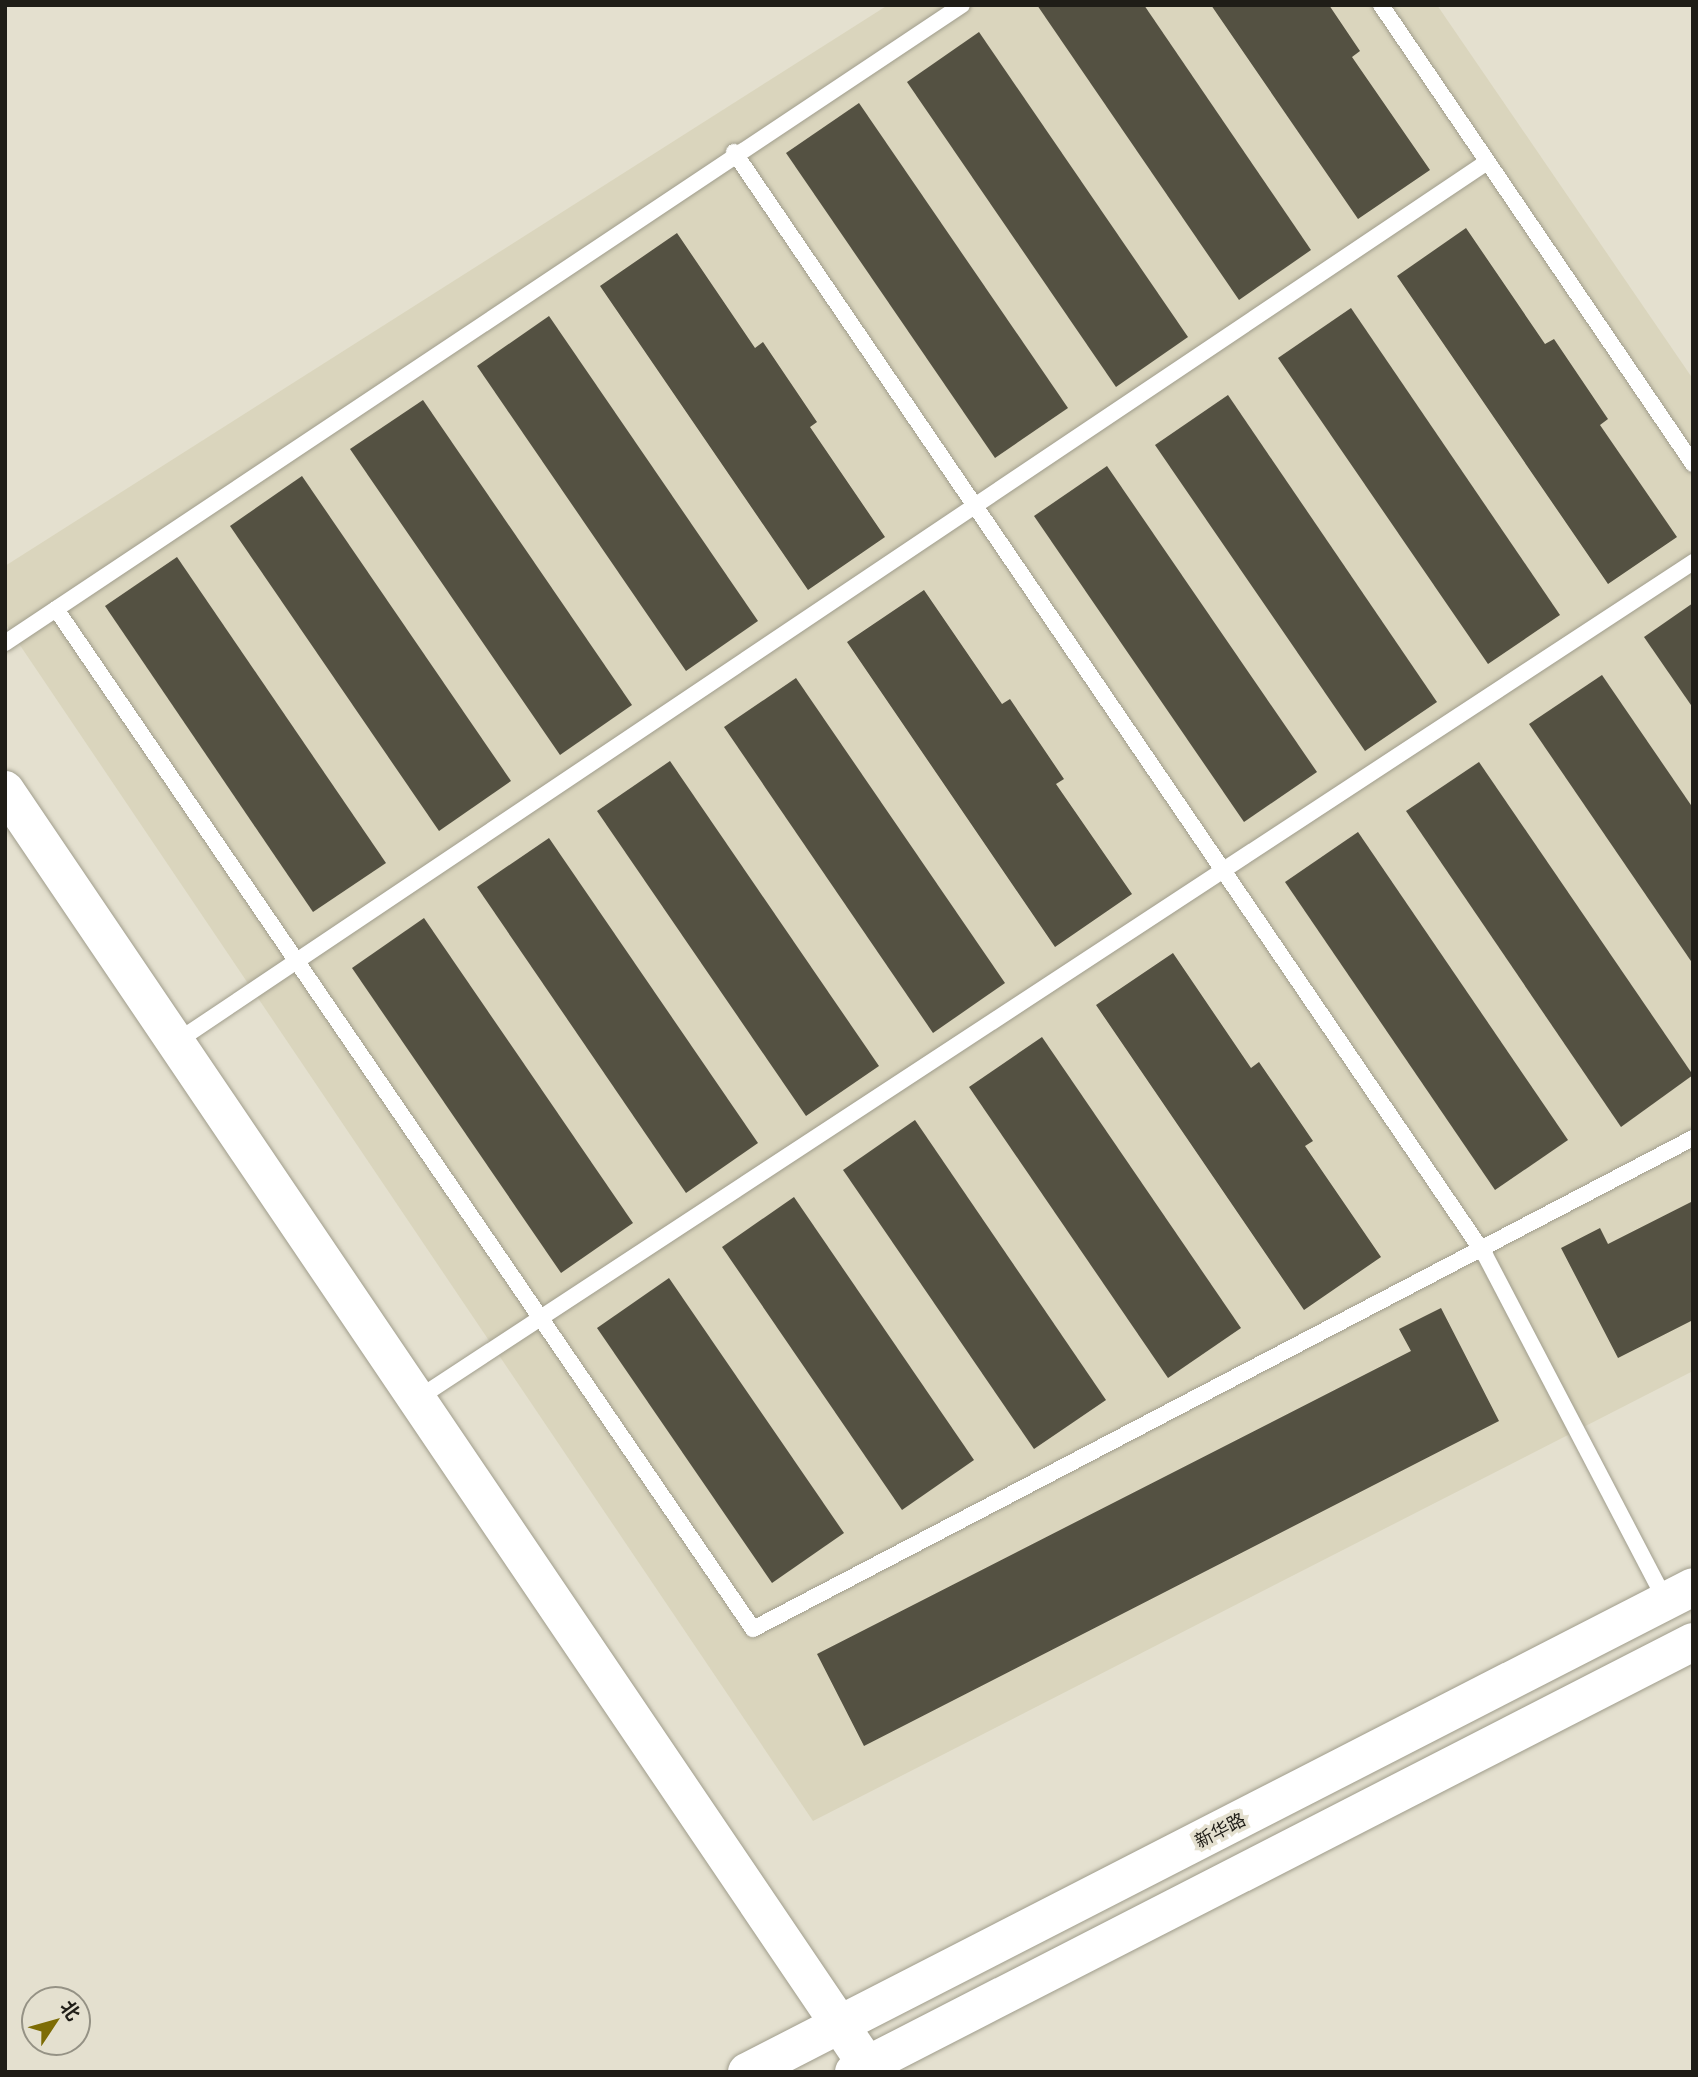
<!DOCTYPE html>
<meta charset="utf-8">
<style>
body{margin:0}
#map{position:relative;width:1698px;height:2077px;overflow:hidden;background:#e4e0cf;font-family:Literata,"Noto Sans SC",serif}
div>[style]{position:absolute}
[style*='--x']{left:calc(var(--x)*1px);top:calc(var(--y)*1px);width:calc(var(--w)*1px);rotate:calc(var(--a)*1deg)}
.built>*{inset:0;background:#dad5bd}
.building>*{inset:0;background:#545142}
.roads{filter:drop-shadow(0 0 2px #a09d8c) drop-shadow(0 0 2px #a09d8c)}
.service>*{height:16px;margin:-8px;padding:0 8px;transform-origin:8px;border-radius:8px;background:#fff}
.tertiary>*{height:38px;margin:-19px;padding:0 19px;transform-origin:19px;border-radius:19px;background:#fff}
.secondary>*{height:38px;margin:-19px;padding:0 19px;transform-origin:19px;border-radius:19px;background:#fff}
span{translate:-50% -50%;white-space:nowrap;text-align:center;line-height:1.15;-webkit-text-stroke:7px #e4e0cf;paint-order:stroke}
.street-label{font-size:18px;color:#1f1d17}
.frame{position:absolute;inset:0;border:7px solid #1f1d17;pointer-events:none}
.north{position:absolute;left:21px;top:1986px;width:70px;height:70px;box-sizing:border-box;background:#e4e0cf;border:2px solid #959285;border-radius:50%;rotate:54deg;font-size:19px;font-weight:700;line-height:28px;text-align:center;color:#1f1d17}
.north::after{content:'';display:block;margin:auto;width:24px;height:32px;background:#7d6c05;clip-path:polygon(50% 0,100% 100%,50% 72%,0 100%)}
</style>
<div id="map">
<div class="built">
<div style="clip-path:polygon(888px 5px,1437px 5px,1693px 379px,1693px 1371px,813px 1821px,5px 623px,5px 566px)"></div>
</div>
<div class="building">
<div style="clip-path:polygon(1037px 5px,1144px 5px,1311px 250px,1239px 300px)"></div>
<div style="clip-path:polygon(1211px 5px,1329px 5px,1360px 51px,1352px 57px,1430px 170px,1358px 219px)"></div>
<div style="clip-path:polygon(979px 32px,1188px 337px,1116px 387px,907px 82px)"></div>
<div style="clip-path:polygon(859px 103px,1068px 408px,995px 458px,786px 153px)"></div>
<div style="clip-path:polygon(1466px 228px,1545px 344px,1554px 339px,1608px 419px,1600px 425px,1677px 537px,1608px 584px,1397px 276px)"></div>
<div style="clip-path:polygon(677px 233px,755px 348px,763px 342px,817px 422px,810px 427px,885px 537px,808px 590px,600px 286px)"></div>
<div style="clip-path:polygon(1351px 308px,1560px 615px,1488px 664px,1278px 358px)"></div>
<div style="clip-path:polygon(549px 316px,758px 621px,686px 671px,477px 366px)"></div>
<div style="clip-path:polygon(1228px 395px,1437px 702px,1365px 751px,1155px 445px)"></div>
<div style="clip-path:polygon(423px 400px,632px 705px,560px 755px,350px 449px)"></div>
<div style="clip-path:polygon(1107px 466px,1317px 772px,1244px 822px,1034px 516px)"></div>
<div style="clip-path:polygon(302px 476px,511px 781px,439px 831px,230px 526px)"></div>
<div style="clip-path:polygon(177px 557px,386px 863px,313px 912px,105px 606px)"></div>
<div style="clip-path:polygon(924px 590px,1002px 704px,1010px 699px,1064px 779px,1056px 784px,1132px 894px,1055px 947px,847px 642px)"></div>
<div style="clip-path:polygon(1693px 603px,1693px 708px,1644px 637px)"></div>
<div style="clip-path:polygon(1602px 675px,1693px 808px,1693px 964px,1529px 724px)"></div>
<div style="clip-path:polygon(796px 678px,1005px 983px,933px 1033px,724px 727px)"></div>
<div style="clip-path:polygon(670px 761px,879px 1066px,806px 1116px,597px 811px)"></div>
<div style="clip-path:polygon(1479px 762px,1693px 1075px,1621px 1127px,1406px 811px)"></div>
<div style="clip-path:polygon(1358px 832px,1568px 1140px,1495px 1190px,1285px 882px)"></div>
<div style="clip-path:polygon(549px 838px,758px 1143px,686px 1193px,477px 887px)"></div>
<div style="clip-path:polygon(424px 918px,633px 1223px,561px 1273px,352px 968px)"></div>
<div style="clip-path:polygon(1173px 953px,1251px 1068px,1259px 1062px,1313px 1141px,1305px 1146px,1381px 1257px,1304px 1310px,1096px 1005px)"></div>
<div style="clip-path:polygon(1042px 1037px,1241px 1328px,1168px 1378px,969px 1087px)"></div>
<div style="clip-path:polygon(915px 1120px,1106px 1400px,1034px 1449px,843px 1170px)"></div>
<div style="clip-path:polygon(794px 1197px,974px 1460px,902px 1510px,722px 1247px)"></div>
<div style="clip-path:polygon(1693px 1201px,1693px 1320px,1618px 1358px,1561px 1248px,1600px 1228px,1608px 1244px)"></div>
<div style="clip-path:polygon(669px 1278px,844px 1533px,772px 1583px,597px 1328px)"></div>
<div style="clip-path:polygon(1441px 1308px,1499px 1421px,864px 1746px,817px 1654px,1411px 1351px,1399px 1329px)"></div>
</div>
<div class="roads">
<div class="service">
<div style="--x:1381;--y:5;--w:555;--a:55.79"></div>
<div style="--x:734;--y:152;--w:1334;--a:55.75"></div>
<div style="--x:1485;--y:1255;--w:390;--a:62.4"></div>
<div style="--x:56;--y:609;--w:1235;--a:55.65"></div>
<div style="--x:753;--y:1629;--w:1061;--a:-27.58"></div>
<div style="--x:5;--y:643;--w:1150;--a:-33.69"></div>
<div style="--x:176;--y:1042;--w:1579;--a:-33.87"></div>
<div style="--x:417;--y:1399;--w:1526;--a:-33.26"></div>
</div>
<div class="tertiary">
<div style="--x:5;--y:790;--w:1539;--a:55.94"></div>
</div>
<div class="secondary">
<div style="--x:747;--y:2072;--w:1063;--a:-27.14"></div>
<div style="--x:854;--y:2072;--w:943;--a:-27.14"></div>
</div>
</div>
<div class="street-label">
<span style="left:1220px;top:1830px;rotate:-27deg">新华路</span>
</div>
<div class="frame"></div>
<div class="north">北</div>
</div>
